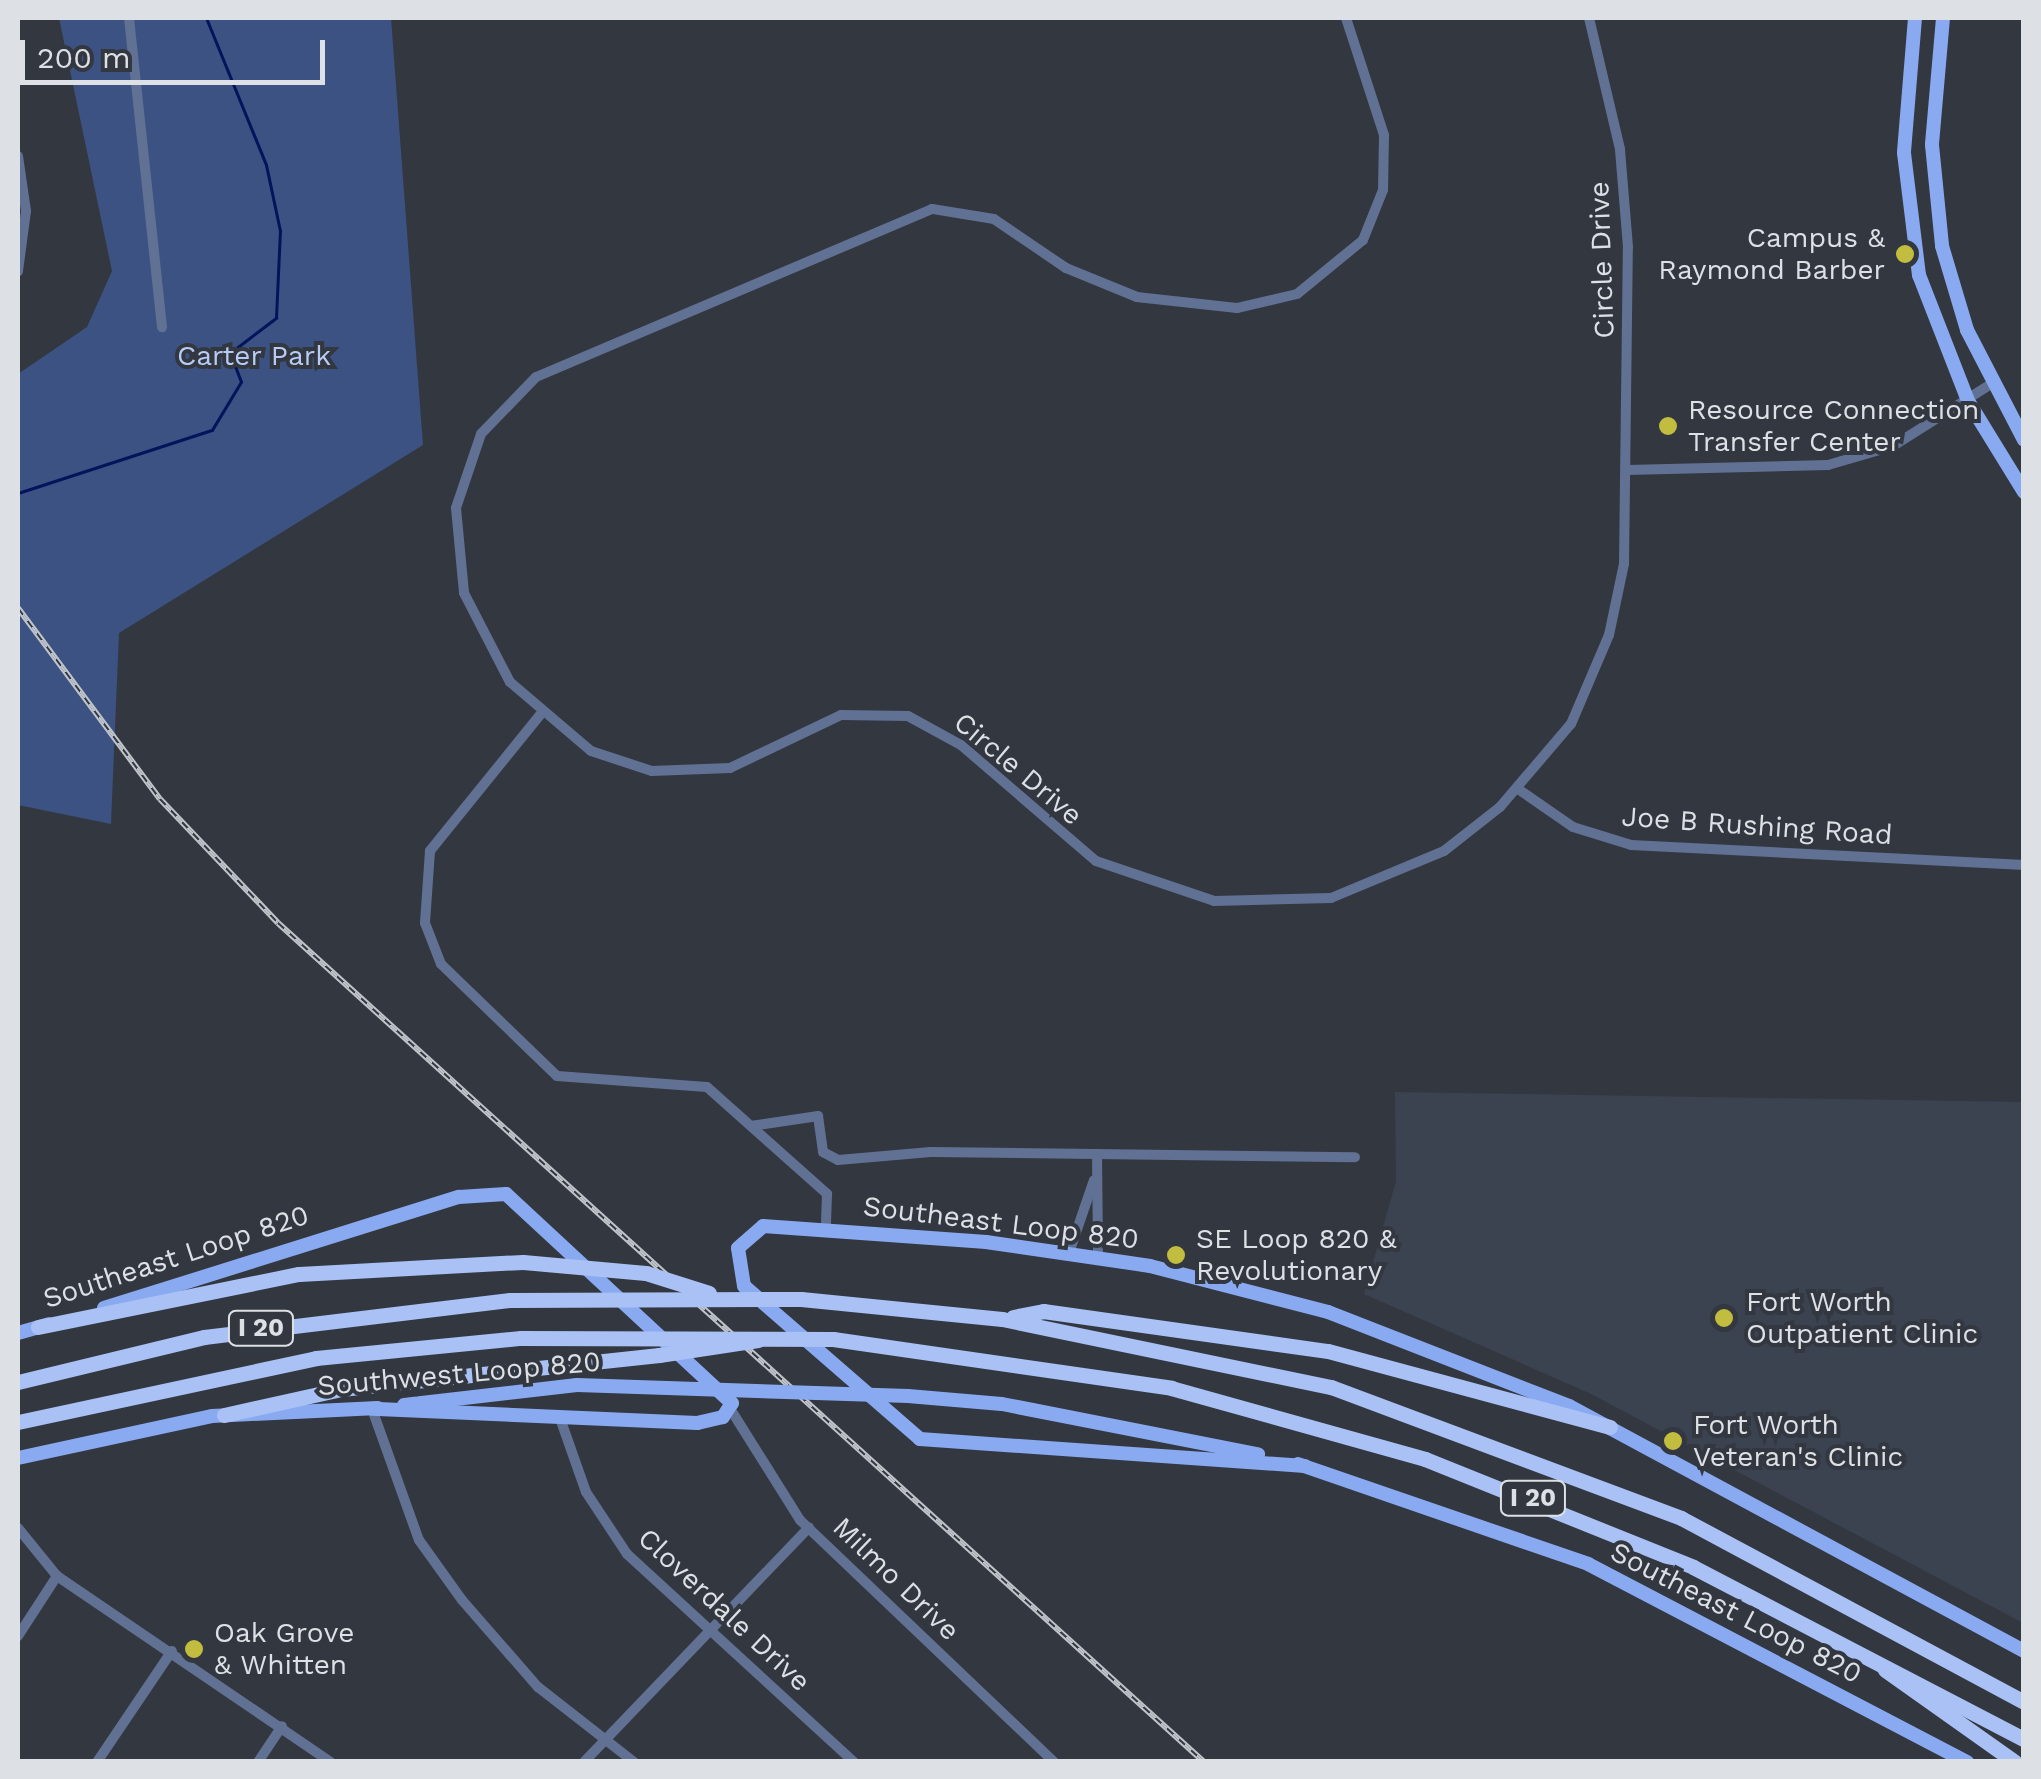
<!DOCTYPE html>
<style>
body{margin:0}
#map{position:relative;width:2041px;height:1779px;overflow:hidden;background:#333740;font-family:"Work Sans",sans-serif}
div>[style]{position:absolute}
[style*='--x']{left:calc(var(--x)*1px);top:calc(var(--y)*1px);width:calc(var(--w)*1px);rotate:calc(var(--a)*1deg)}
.built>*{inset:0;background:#3b4250}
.green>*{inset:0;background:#3c5282}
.stream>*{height:2.5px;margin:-1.25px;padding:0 1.25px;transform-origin:1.25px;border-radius:1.25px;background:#03145c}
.minor>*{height:10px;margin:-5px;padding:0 5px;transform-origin:5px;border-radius:5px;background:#617194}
.major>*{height:14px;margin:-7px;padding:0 7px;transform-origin:7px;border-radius:7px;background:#89aaf1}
.highway>*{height:15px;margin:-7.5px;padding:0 7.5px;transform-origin:7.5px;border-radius:7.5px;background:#a9c1f5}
.rail>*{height:6px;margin-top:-3px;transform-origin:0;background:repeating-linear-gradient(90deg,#333740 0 8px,#c1c5ca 0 16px);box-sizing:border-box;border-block:2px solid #c1c5ca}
.major-bridge>*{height:14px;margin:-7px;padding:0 7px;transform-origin:7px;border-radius:7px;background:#89aaf1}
.highway-bridge>*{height:15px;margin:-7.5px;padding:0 7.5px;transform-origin:7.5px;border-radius:7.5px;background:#a9c1f5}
.dots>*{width:28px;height:28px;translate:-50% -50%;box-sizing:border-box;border:5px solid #333740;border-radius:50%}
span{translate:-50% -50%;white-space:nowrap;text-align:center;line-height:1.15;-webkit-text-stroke:8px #333740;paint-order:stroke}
.shield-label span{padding:2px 8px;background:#333740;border:2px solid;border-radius:8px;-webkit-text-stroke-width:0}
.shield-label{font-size:25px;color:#dde0e5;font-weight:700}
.poi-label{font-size:28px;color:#dde0e5}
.right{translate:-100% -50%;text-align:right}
.left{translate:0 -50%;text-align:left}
.street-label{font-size:28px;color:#dde0e5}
.park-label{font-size:28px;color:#b7cbf5}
.frame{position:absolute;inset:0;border:20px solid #dde0e5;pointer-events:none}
.scale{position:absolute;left:20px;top:40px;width:305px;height:45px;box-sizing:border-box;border:5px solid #dde0e5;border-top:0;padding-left:12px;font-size:30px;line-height:35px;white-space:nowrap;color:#dde0e5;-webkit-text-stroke:8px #333740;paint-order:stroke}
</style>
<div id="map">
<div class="built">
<div style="clip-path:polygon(1395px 1092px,2023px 1102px,2023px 1623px,1591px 1394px,1364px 1294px,1396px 1181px)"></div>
</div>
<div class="green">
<div style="clip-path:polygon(59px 18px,391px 18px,423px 445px,119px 633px,111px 824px,18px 805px,18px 374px,87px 327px,112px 271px)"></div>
</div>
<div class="stream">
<div style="--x:18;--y:493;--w:204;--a:-18"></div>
<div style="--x:212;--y:430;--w:56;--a:-58.9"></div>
<div style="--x:241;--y:382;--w:31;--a:-111"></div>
<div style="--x:230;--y:353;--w:58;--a:-37.3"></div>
<div style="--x:276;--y:318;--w:87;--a:-87.4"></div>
<div style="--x:280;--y:231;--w:67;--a:-102"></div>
<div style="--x:266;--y:165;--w:159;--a:-112.2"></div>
</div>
<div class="minor">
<div style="--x:129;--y:18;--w:311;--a:83.9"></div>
<div style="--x:1346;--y:18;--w:123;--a:72"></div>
<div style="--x:1384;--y:135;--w:55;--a:91"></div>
<div style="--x:1383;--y:190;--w:54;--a:111.8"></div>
<div style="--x:1363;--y:240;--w:85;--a:140.7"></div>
<div style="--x:1297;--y:294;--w:62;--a:166.9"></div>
<div style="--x:1237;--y:308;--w:101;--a:-173.7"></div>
<div style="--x:1137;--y:297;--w:77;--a:-157.8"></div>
<div style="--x:1066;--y:268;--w:87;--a:-145.8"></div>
<div style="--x:994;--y:219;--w:63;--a:-170.8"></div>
<div style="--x:932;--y:209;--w:430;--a:157"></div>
<div style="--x:536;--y:377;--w:79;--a:134"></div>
<div style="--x:481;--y:434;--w:78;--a:108.7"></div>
<div style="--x:456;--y:508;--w:85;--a:84.6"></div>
<div style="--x:464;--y:593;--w:100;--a:62.7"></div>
<div style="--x:510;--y:682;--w:106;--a:40.4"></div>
<div style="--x:591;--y:751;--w:64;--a:18.2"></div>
<div style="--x:652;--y:771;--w:78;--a:-2.2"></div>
<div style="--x:730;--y:768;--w:123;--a:-25.5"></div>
<div style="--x:841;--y:715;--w:67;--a:0.9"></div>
<div style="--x:908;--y:716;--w:60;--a:28.7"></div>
<div style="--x:961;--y:745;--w:178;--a:40.7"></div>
<div style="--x:1096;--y:861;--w:125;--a:18.7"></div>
<div style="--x:1214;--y:901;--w:117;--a:-1.5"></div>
<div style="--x:1331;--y:898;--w:122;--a:-22.6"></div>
<div style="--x:1444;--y:851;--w:71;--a:-38.2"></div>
<div style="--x:1500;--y:807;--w:109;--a:-49.5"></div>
<div style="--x:1571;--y:724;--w:97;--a:-66.9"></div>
<div style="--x:1609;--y:635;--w:73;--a:-78.1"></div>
<div style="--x:1624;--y:564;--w:317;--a:-89.3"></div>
<div style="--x:1628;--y:247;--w:98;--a:-94.7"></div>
<div style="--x:1620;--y:149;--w:135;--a:-103.3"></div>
<div style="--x:18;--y:156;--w:56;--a:81.7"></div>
<div style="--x:26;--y:211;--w:61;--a:97.6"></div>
<div style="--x:1627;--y:470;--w:201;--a:-1.4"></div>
<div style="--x:1828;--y:465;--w:68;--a:-16.3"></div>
<div style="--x:1893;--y:446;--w:116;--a:-32.3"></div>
<div style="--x:540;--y:715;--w:175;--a:129"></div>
<div style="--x:430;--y:851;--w:72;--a:94"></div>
<div style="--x:425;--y:923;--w:44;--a:68.7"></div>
<div style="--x:441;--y:964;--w:161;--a:44"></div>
<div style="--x:557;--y:1076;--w:150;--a:4.2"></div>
<div style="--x:707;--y:1087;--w:161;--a:41.7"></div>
<div style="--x:827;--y:1194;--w:33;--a:92"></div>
<div style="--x:1518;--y:789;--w:67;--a:34.6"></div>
<div style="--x:1573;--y:827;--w:61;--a:17.2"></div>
<div style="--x:1631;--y:845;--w:394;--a:2.9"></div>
<div style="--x:751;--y:1126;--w:68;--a:-8.5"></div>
<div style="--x:818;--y:1116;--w:36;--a:82"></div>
<div style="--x:823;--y:1152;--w:17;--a:28"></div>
<div style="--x:838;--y:1160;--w:93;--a:-4.9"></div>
<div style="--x:931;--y:1152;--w:424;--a:0.7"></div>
<div style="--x:1097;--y:1154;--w:103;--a:89.4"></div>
<div style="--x:1069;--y:1253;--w:77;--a:-71.1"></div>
<div style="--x:372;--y:1409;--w:139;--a:70.3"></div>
<div style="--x:419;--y:1540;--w:74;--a:54.4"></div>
<div style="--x:462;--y:1600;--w:116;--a:48.9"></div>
<div style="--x:538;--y:1687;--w:122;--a:38"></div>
<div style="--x:731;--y:1410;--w:130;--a:57.9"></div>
<div style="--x:800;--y:1520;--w:351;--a:43.6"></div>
<div style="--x:561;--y:1421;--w:75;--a:70.6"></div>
<div style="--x:586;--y:1492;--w:74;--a:56.5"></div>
<div style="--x:627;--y:1554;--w:308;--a:42.5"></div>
<div style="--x:18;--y:1528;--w:62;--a:50.9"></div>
<div style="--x:57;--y:1576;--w:331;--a:34.2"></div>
<div style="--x:18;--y:1636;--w:72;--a:-57"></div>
<div style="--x:97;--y:1762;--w:134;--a:-56"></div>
<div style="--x:258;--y:1762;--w:43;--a:-56.3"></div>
<div style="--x:584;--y:1762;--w:325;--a:-46.2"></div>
</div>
<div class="major">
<div style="--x:1915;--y:18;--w:135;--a:94.7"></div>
<div style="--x:1904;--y:153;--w:123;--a:83"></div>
<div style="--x:1919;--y:275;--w:135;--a:68.7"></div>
<div style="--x:1968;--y:401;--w:107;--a:58.4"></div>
<div style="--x:1943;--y:18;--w:127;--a:95"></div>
<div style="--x:1932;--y:145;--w:101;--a:84.3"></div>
<div style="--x:1942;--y:246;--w:88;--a:73.4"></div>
<div style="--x:1967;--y:330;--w:124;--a:62.6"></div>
<div style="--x:104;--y:1308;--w:372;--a:-17.4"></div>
<div style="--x:459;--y:1197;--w:47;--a:-3.7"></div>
<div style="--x:506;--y:1194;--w:308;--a:42.8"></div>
<div style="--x:732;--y:1403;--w:17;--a:123"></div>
<div style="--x:723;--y:1417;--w:27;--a:167"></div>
<div style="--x:697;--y:1423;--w:325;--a:-177.5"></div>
<div style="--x:18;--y:1333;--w:32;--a:-16"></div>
<div style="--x:908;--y:1396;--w:94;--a:4.9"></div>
<div style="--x:1002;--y:1404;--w:261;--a:11.1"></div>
<div style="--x:404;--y:1405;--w:174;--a:-6.6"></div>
<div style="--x:577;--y:1385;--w:120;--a:1.9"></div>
<div style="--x:18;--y:1458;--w:198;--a:-12.2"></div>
<div style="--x:212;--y:1416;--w:166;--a:-2.8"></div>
<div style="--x:1298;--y:1464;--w:307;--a:19"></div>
<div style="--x:1588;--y:1564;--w:428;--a:27.6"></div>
<div style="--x:1305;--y:1466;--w:386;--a:-176"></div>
<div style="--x:920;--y:1439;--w:233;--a:-139"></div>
<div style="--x:744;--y:1286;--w:38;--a:-99"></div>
<div style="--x:738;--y:1248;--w:33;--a:-41"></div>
<div style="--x:763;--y:1226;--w:224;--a:4.1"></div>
<div style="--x:986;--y:1242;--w:166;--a:8.3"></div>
<div style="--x:1150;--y:1266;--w:184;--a:14.5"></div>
<div style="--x:1328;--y:1312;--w:259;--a:21.3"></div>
<div style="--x:1569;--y:1406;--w:517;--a:28.3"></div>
</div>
<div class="highway">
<div style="--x:801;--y:1299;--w:202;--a:5.7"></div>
<div style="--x:1002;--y:1319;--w:336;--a:11.7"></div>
<div style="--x:1331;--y:1387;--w:374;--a:20.5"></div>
<div style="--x:1681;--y:1518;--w:389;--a:28.2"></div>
<div style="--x:1013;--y:1317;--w:31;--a:-11"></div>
<div style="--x:1043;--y:1311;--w:288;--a:8"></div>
<div style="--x:1328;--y:1351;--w:292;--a:15.1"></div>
<div style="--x:38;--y:1327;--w:266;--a:-11.5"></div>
<div style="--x:833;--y:1339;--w:342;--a:8.2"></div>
<div style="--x:1171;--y:1388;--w:264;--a:15.6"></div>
<div style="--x:1425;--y:1459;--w:289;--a:21.9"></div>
<div style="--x:1693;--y:1567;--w:373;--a:27.5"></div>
<div style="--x:18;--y:1382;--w:191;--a:-13.6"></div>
<div style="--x:204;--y:1337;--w:308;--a:-6.9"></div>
<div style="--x:224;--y:1415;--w:120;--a:-12.5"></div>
<div style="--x:341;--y:1389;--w:320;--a:-6.1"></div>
<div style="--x:18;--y:1422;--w:305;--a:-12.1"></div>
<div style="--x:316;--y:1358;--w:206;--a:-5.6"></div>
<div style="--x:1885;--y:1670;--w:159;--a:35.3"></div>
</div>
<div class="rail">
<div style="--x:18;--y:608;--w:238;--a:53.4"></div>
<div style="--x:160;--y:799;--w:171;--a:46.4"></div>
<div style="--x:278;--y:923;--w:1250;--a:42.18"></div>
</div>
<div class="major-bridge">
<div style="--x:697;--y:1389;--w:211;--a:1.9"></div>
</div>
<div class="highway-bridge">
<div style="--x:299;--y:1274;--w:224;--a:-3.1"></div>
<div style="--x:523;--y:1262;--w:123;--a:5.1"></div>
<div style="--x:646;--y:1273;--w:66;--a:17.6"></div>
<div style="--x:510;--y:1300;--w:291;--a:-0.2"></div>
<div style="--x:521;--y:1338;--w:312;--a:0.2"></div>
<div style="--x:659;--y:1355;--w:100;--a:-8.6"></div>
</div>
<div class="dots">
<div style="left:1905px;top:254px;background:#c3bd3f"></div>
<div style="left:1668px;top:426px;background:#c3bd3f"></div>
<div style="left:1176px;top:1255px;background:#c3bd3f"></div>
<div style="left:1724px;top:1318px;background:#c3bd3f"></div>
<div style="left:1673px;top:1441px;background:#c3bd3f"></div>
<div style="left:194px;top:1649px;background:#c3bd3f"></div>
</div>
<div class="shield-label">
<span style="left:261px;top:1328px">I 20</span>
<span style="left:1533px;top:1498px">I 20</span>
</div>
<div class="poi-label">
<span class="right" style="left:1885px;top:254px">Campus &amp;<br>Raymond Barber</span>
<span class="left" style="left:1688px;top:426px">Resource Connection<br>Transfer Center</span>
<span class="left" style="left:1196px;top:1255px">SE Loop 820 &amp;<br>Revolutionary</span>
<span class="left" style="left:1746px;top:1318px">Fort Worth<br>Outpatient Clinic</span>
<span class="left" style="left:1693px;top:1441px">Fort Worth<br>Veteran's Clinic</span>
<span class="left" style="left:214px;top:1649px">Oak Grove<br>&amp; Whitten</span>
</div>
<div class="street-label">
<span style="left:1602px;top:260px;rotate:-92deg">Circle Drive</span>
<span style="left:1018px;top:769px;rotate:40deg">Circle Drive</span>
<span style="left:1757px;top:826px;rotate:4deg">Joe B Rushing Road</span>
<span style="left:1001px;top:1223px;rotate:7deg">Southeast Loop 820</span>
<span style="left:176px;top:1257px;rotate:-18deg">Southeast Loop 820</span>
<span style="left:459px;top:1374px;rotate:-5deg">Southwest Loop 820</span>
<span style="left:896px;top:1579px;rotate:44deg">Milmo Drive</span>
<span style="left:724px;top:1610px;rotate:43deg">Cloverdale Drive</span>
<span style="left:1736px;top:1613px;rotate:27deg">Southeast Loop 820</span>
</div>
<div class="park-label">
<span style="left:254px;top:356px">Carter Park</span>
</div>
<div class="frame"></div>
<div class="scale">200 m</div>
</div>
